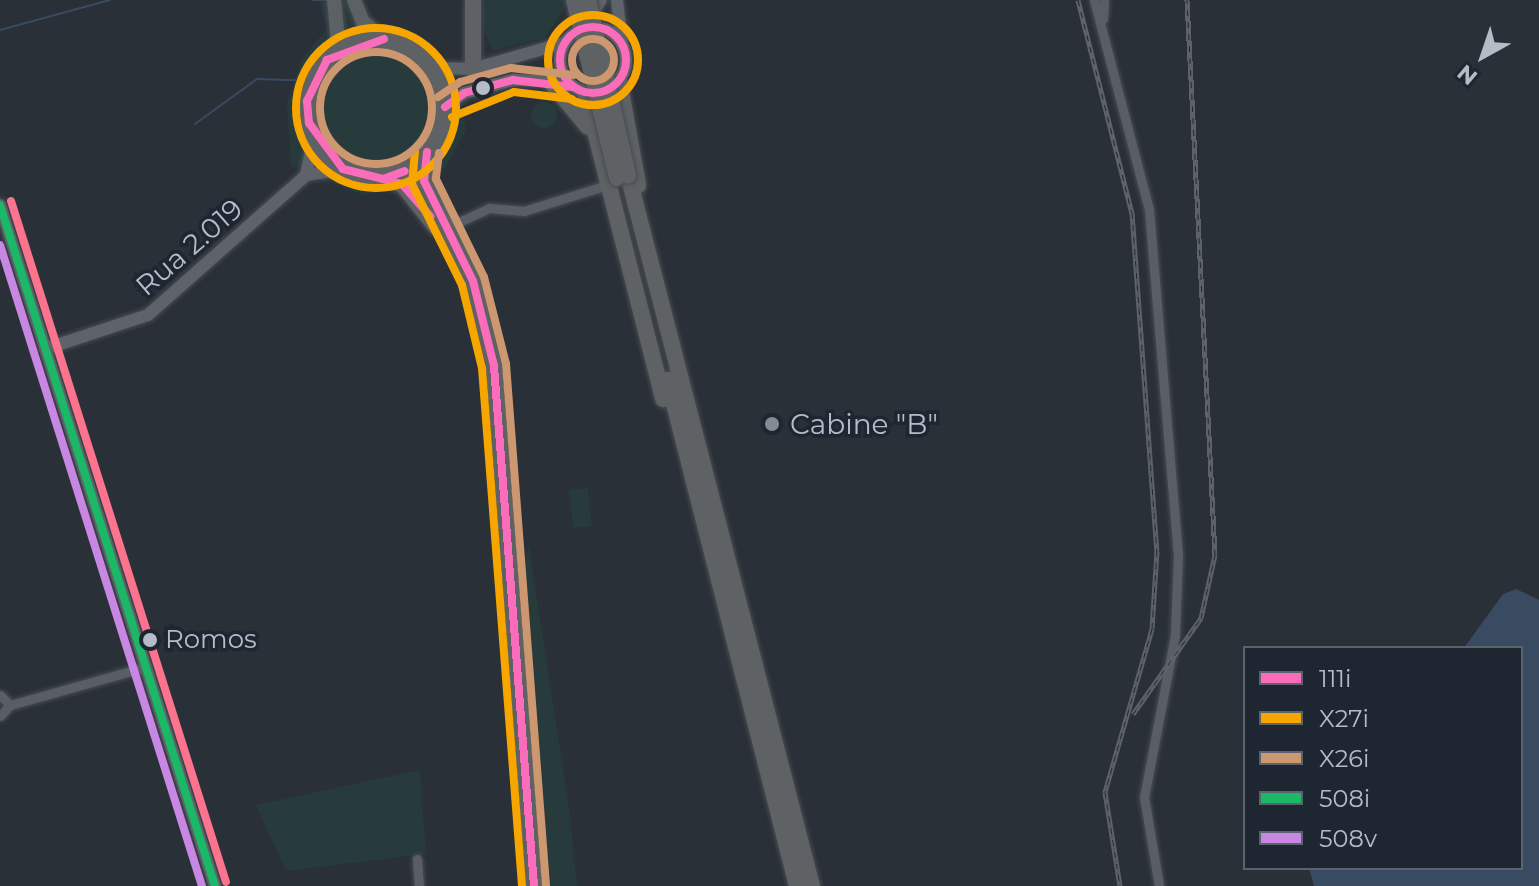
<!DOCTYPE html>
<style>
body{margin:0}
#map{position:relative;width:1539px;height:886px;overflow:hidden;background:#2a3037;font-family:Montserrat,sans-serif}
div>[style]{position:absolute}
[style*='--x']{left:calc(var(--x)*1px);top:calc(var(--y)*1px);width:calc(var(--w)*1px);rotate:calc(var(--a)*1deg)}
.green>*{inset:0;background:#273a3c}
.round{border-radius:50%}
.water>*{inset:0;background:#394b60}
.stream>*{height:2px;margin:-1px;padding:0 1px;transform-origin:1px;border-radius:1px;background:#394b60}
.roads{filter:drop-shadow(0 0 2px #484c52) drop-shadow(0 0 2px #484c52)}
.street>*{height:9px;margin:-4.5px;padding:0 4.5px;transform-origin:4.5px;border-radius:4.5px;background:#595e65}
.secondary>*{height:12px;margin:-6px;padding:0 6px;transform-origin:6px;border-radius:6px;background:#5e6269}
.secondary>.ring{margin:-6px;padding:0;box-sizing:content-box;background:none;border:12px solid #5e6269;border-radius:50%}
.primary>*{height:14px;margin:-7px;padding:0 7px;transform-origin:7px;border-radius:7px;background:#5c6166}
.highway>*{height:16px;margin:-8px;padding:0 8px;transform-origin:8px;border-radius:8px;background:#5e6265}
.highway>.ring{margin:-8px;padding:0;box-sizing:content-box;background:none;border:16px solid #5e6265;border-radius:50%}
.rail>*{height:5px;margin-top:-2.5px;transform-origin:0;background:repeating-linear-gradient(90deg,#1e2631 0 6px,#5e6268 0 12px);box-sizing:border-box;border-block:2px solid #5e6268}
.bridges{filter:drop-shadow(0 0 2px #474c53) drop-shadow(0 0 2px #474c53)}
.highway-bridge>*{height:16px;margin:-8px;padding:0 8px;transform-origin:8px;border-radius:8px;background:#5e6265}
.bus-1>*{height:8px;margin:-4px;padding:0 4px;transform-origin:4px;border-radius:4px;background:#fb6dba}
.bus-1>.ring{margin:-4px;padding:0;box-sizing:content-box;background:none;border:8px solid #fb6dba;border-radius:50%}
.bus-2>*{height:8px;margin:-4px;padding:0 4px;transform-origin:4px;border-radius:4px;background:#f7a600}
.bus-2>.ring{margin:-4px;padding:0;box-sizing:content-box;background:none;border:8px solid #f7a600;border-radius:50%}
.bus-3>*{height:8px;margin:-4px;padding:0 4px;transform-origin:4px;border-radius:4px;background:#cd976f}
.bus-3>.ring{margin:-4px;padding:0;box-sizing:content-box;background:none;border:8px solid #cd976f;border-radius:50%}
.bus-4>*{height:8px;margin:-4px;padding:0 4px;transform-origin:4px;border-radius:4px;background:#1ab867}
.bus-5>*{height:8px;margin:-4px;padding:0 4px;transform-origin:4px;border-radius:4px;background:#c787e3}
.bus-6>*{height:8px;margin:-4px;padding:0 4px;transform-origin:4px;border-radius:4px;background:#fc738d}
.dots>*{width:22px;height:22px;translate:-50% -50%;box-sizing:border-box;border:4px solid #1e2631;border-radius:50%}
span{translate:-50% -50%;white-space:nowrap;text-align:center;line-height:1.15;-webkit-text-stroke:7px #1e2631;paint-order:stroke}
.bus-label{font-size:26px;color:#b4bcc7}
.left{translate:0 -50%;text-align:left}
.street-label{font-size:28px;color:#b4bcc7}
.poi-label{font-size:28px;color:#b4bcc7}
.legend{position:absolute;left:1243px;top:646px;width:280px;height:224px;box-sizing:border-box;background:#1e2631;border:2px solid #5a626d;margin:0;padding:10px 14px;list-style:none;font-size:24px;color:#b4bcc7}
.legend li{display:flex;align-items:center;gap:16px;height:40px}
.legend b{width:40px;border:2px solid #5a626d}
.north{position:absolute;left:1443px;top:16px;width:80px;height:80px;-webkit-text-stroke:6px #1e2631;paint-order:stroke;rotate:220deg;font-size:22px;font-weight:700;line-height:32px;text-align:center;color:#b4bcc7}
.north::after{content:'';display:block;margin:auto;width:28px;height:36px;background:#b4bcc7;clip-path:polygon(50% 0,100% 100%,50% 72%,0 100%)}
</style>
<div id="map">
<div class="green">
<div style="clip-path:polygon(319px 0,359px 0,374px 19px,453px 71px,466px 130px,444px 170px,423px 183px,363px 195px,291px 166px,287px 103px,302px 59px,327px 28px)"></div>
<div style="clip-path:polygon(484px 0,567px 0,567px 4px,545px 38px,492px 51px,481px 22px)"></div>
<div class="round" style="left:531px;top:102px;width:26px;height:26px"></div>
<div style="clip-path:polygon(588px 488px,592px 526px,573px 528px,569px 490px)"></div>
<div style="clip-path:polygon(529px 547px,569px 808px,577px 886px,549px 886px,522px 563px)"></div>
<div style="clip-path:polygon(420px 770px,426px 854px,286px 871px,256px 805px)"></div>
</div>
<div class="water">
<div style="clip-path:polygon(1516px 589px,1539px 600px,1539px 886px,1314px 886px,1309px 868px,1521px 868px,1521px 648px,1464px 648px,1503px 594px)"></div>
</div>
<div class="stream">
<div style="--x:312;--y:0;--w:15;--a:0"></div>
<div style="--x:0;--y:30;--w:114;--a:-15.3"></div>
<div style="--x:195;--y:124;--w:77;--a:-36"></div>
<div style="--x:257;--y:79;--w:38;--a:2"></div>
</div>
<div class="roads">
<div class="street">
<div style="--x:1094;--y:0;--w:217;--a:75.3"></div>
<div style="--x:1149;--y:210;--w:347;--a:85.2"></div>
<div style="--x:1178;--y:556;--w:79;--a:92.2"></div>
<div style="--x:1175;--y:635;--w:165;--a:100.8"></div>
<div style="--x:1144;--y:797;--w:90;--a:80.4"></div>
<div style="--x:1103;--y:19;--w:19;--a:-87"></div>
<div style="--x:446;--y:228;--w:47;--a:-24.9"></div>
<div style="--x:489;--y:208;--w:35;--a:5"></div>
<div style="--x:524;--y:211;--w:87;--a:-17.4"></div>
<div style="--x:0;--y:695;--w:14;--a:45"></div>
<div style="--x:10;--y:705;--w:140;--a:-15.7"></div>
<div style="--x:0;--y:716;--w:15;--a:-48"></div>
<div style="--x:417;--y:859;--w:27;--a:86"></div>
</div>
<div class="secondary">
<div style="--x:617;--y:0;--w:44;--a:83.5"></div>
<div style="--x:590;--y:18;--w:21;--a:-59"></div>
<div class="ring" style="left:560px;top:27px;width:54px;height:54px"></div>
<div style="--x:432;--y:68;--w:41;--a:1.4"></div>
<div style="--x:473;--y:69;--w:94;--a:-16.1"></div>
<div style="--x:445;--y:107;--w:24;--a:-36"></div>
<div style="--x:464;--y:93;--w:51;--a:-14.9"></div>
<div style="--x:513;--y:80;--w:42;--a:1.4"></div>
<div style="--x:306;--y:175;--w:38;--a:-78"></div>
<div style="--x:0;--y:205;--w:714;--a:72.48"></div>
<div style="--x:45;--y:349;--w:108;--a:-18.3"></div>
<div style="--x:148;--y:315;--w:211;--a:-41.5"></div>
<div style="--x:306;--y:175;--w:37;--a:-9"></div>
</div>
<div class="primary">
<div style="--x:334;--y:0;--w:51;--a:84.4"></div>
<div style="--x:354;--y:0;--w:24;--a:68"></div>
<div style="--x:363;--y:22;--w:27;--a:39"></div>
</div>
<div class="highway">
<div style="--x:473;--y:0;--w:69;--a:90"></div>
<div class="ring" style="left:308px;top:40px;width:120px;height:120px"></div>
<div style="--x:548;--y:79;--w:62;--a:50.2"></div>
<div style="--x:619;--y:80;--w:107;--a:79.7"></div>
<div style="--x:585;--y:92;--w:317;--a:75.7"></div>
<div style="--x:427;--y:152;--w:29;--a:96"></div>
<div style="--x:424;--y:181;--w:111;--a:63.9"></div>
<div style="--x:473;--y:281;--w:88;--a:76.1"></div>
<div style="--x:494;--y:366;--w:522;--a:85.6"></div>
<div style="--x:628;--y:175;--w:734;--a:75.49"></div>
<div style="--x:383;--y:179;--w:20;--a:15"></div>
<div style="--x:402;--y:184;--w:55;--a:51.7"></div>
<div style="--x:668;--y:380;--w:522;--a:75.7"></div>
</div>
</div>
<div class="rail">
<div style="--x:1078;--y:0;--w:220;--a:75.8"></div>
<div style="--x:1132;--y:213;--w:339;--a:85.8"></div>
<div style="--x:1157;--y:551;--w:78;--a:93.7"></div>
<div style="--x:1152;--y:629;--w:170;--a:106.1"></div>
<div style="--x:1105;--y:792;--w:95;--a:80.9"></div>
<div style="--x:1133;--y:714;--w:118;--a:-54.7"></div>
<div style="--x:1201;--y:618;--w:65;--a:-77.5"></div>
<div style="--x:1215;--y:555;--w:556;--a:-92.89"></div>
</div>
<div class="bridges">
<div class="highway-bridge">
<div style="--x:574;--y:0;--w:183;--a:76.4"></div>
<div style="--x:588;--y:0;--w:180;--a:77.1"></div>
</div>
</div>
<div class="bus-1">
<div class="ring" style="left:560px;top:27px;width:58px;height:58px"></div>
<div style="--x:384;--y:39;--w:61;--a:159.8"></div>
<div style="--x:327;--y:60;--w:46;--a:116"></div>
<div style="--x:307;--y:101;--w:22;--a:85"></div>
<div style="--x:309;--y:123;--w:57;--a:53.5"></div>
<div style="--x:343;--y:169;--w:41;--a:14"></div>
<div style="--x:383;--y:179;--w:23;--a:-20"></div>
<div style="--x:445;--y:107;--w:24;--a:-36"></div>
<div style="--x:464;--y:93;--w:51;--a:-14.9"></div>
<div style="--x:513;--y:80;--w:60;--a:6.7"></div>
<div style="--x:427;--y:152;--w:29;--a:96"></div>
<div style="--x:424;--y:181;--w:111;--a:63.9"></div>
<div style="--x:473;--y:281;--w:88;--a:76.1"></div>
<div style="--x:494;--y:366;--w:522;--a:85.6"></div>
<div style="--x:383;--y:179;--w:20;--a:15"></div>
<div style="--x:402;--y:184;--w:43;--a:48.8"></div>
</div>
<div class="bus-2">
<div class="ring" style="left:548px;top:15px;width:82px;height:82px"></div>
<div class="ring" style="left:296px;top:28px;width:152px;height:152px"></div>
<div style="--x:452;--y:117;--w:67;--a:-22"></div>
<div style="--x:514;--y:92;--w:58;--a:6.9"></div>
<div style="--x:415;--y:151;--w:33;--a:95"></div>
<div style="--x:412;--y:184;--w:113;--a:63.7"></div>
<div style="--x:462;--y:285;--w:85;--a:76.5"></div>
<div style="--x:482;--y:368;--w:520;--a:85.58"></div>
</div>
<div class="bus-3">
<div class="ring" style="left:572px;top:39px;width:34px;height:34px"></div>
<div class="ring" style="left:320px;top:52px;width:104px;height:104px"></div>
<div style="--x:438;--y:97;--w:27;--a:-34"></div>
<div style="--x:460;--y:82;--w:53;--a:-15.4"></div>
<div style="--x:511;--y:68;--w:63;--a:6.3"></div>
<div style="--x:439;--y:153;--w:26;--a:97"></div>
<div style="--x:436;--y:179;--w:109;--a:63.9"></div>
<div style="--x:484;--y:277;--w:90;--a:75.8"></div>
<div style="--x:506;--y:364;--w:523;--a:85.61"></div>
</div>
<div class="bus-4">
<div style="--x:0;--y:205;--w:714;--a:72.48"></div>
</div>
<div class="bus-5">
<div style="--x:0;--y:245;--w:672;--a:72.51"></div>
</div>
<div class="bus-6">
<div style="--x:11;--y:201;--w:714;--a:72.48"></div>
</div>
<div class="dots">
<div style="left:483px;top:88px;background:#b4bcc7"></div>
<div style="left:772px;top:424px;background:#848b95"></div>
<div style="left:150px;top:640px;background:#b4bcc7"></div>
</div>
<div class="bus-label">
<span class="left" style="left:165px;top:640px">Romos</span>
</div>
<div class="street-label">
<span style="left:189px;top:247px;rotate:-41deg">Rua 2.019</span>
</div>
<div class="poi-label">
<span class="left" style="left:790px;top:424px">Cabine "B"</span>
</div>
<ul class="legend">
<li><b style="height:10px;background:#fb6dba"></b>111i</li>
<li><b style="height:10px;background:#f7a600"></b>X27i</li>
<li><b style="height:10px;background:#cd976f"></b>X26i</li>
<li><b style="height:10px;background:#1ab867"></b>508i</li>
<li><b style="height:10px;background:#c787e3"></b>508v</li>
</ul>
<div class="north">N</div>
</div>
